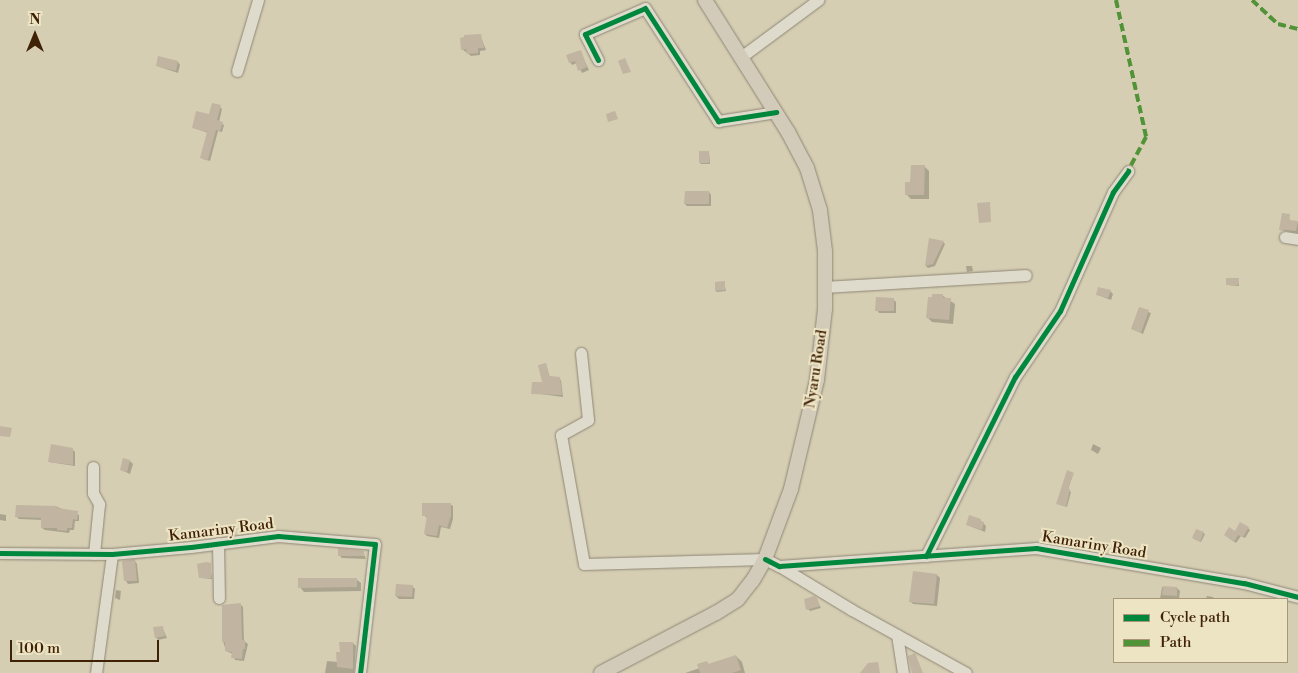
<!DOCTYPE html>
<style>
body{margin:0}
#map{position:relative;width:1298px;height:673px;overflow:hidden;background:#d5ceb3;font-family:"Libre Bodoni",serif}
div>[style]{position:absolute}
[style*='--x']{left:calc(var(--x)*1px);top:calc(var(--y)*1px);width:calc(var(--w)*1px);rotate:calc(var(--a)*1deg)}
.shadow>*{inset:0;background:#0003}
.building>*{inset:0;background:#c1b4a1}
.roads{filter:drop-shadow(0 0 1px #8f8674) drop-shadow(0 0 1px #8f8674)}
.minor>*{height:11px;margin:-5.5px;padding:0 5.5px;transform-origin:5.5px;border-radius:5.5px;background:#dedbcc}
.major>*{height:14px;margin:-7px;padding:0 7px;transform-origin:7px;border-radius:7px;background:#d2cbb9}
.quiet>*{height:4px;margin-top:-2px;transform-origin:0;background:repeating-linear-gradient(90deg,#529337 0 8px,transparent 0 12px)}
.cycleway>*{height:5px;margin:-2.5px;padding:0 2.5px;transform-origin:2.5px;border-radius:2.5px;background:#00873e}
span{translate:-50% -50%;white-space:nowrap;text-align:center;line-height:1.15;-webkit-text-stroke:4px #ede4c4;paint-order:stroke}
.street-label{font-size:15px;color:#3f2106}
.legend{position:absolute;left:1113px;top:598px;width:175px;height:65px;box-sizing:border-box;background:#ede4c4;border:1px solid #a79678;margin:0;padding:6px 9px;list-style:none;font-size:15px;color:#3f2106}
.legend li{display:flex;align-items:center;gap:10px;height:25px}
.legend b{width:25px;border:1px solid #a79678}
.north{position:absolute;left:10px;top:10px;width:50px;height:50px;-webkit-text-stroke:4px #ede4c4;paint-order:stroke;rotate:0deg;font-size:14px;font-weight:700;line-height:20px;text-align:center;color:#3f2106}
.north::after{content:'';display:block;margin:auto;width:18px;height:22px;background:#3f2106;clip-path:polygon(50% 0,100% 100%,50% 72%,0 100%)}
.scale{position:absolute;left:10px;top:640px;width:149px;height:22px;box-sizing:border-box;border:2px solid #3f2106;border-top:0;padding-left:6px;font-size:15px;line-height:18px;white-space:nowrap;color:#3f2106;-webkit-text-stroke:4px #ede4c4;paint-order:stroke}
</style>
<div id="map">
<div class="shadow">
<div style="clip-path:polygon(480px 35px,486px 50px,480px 51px,480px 55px,471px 56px,462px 49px)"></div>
<div style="clip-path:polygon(580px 51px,589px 70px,582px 73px,577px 63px,572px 65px,570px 62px)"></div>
<div style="clip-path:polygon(178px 62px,180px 65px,178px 73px,157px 66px)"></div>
<div style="clip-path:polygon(220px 107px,222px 109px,219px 122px,224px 125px,222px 132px,218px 131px,210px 161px,203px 159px,201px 157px,208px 133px,194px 128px)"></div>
<div style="clip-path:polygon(709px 152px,710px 164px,701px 164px,700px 163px)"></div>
<div style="clip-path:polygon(924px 166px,929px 171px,929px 199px,911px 199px,906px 194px)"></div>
<div style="clip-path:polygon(709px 192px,711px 195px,711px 206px,687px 206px,685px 204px)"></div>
<div style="clip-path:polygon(1289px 216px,1290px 222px,1298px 223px,1298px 233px,1280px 230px)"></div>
<div style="clip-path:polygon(943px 242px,945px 244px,935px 266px,928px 268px,926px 266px)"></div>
<div style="clip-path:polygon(966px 266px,972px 266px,973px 271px,967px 272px)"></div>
<div style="clip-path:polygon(1238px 279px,1239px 286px,1227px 285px)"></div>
<div style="clip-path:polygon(724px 282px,726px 291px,717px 292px,716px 291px)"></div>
<div style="clip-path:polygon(1110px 291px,1113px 294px,1111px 300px,1098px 295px)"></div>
<div style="clip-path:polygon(943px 296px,955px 304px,953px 324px,932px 322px,928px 318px)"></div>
<div style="clip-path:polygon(893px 299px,896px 302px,896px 313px,879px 313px,877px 310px)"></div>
<div style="clip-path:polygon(1139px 309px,1151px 313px,1143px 334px,1132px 329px)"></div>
<div style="clip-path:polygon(546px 364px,550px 378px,561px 380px,563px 397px,533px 393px,543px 384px)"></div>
<div style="clip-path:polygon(1093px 444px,1101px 448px,1098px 454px,1091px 450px)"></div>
<div style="clip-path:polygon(72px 449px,75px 452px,75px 466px,49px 462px)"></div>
<div style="clip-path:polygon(130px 461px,133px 464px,130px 474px,121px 470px)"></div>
<div style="clip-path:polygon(1073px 474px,1068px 490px,1071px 492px,1067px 507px,1058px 504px)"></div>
<div style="clip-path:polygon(450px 504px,453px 506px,453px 519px,450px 529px,441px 527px,439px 538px,427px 536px,425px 534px,428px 518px,423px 515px)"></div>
<div style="clip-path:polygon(57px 507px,79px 515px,79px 521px,75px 521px,74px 530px,70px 530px,69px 533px,45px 530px,42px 528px,42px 520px,19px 519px,17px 517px)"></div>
<div style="clip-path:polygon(0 514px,6px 515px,6px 521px,0 520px)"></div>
<div style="clip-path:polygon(980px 520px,986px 526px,985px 532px,967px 525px)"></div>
<div style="clip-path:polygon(1248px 528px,1250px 530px,1245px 538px,1241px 536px,1236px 543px,1228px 537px)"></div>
<div style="clip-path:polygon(1197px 530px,1205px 534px,1201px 542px,1194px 539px)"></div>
<div style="clip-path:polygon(363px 552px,366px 559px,342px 558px,339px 555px)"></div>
<div style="clip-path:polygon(135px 561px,137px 564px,139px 583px,128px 584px,126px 581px)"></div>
<div style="clip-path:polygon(210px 564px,212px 579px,201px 578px,200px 577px)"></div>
<div style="clip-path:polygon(937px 575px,940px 578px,937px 606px,913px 604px,910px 601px)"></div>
<div style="clip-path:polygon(356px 579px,361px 583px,361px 591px,304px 592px,300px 587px)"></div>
<div style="clip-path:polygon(412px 586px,415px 589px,414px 599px,399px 599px,396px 596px)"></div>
<div style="clip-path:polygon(1162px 587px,1177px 588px,1180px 591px,1179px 599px,1160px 599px)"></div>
<div style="clip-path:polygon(116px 590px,121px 591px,120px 600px,115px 598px)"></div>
<div style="clip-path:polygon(1207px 596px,1213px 597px,1215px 599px,1206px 599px)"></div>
<div style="clip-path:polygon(816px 599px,821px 608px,810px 611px,808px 609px)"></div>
<div style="clip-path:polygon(241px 605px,243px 607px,244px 641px,248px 644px,244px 661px,235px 660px,233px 654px,226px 651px,223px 641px)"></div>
<div style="clip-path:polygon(162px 627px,167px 638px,158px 640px,156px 637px)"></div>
<div style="clip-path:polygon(353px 643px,356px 646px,354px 673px,325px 673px,327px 661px,338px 662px)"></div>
<div style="clip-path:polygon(736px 656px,742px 662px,745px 673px,685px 673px,700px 668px,707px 662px,709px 665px)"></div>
</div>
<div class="building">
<div style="clip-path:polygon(481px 34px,484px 48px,478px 48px,478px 53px,467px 54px,466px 49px,461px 50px,460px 38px,464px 37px,464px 35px)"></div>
<div style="clip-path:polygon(581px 50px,587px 67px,578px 71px,575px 61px,569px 63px,566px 55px)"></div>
<div style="clip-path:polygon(158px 56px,178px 61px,176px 71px,156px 66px)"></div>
<div style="clip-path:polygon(625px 58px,631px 72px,623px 74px,618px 61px)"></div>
<div style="clip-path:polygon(212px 103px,221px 105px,217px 120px,223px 122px,220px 131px,216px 130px,208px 160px,200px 158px,207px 132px,192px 128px,196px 111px,209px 114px)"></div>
<div style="clip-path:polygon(615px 111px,618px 119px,608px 122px,606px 114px)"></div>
<div style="clip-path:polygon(699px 151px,709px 151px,709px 163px,699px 163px)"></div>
<div style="clip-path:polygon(911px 165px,925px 165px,924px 195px,905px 195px,905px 182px,910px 182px)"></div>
<div style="clip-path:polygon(685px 191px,709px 191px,709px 204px,684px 204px)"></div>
<div style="clip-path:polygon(990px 202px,991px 222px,979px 223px,977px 203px)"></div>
<div style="clip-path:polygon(1282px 213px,1290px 214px,1289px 220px,1298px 221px,1296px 231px,1279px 230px)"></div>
<div style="clip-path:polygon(929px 238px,944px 241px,933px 264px,925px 266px)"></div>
<div style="clip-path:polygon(1226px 278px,1239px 278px,1238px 285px,1226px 285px)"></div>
<div style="clip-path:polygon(725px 281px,725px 290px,715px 291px,715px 282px)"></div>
<div style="clip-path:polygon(1098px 287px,1111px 290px,1108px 298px,1096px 295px)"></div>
<div style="clip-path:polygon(932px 294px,943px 294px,943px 298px,951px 298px,949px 320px,926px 318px,928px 297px,932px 297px)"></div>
<div style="clip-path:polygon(876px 297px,894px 298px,894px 311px,875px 311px)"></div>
<div style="clip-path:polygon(1139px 307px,1149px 310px,1141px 333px,1131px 329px)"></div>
<div style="clip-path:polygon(546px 363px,549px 376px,560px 377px,562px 395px,531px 394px,532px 382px,542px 382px,538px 365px)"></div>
<div style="clip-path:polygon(0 426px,12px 428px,10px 437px,0 436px)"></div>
<div style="clip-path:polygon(51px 444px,73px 448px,73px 465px,48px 462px)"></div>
<div style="clip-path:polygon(123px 458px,130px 460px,127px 472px,120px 470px)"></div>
<div style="clip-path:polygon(1067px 470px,1074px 473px,1068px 489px,1070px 489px,1066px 507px,1056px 504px)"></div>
<div style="clip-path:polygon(422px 503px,451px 503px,451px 516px,447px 528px,439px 525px,437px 536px,424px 534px,427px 516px,422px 516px)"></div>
<div style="clip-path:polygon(16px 505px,57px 506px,57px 508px,78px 511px,77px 520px,73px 519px,72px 528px,67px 528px,67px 531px,57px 530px,57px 528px,41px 528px,41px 518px,15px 517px)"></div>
<div style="clip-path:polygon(969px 515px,981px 519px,980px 521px,984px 522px,982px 530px,966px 525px)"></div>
<div style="clip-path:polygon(1240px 522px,1249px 527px,1243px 537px,1238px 535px,1234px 542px,1224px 535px,1229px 527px,1235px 531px)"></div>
<div style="clip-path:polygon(1196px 529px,1204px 532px,1200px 542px,1192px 538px)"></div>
<div style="clip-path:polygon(338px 548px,364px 551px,364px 556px,338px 556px)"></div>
<div style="clip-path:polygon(135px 559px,137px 581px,124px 581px,122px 561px)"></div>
<div style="clip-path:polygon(206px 562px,211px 563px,211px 578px,199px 578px,197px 564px)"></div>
<div style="clip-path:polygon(913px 571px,937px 574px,934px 604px,909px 602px)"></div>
<div style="clip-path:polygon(298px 578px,357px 578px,357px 587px,298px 588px)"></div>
<div style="clip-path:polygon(396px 584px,413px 585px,412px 597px,395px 596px)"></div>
<div style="clip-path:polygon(1163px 586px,1177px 587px,1177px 596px,1162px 595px)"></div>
<div style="clip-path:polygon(814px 596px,817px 598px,820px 606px,806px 610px,804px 599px)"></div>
<div style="clip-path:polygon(241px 603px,242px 640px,245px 640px,245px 649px,243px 649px,242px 659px,231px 658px,232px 652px,225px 651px,225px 642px,222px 642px,222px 605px)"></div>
<div style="clip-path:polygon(163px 626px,165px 636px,155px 638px,153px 627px)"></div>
<div style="clip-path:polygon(339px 642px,353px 642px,353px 669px,337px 667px,336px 652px,340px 652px)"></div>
<div style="clip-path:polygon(915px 653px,923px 673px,912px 673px,908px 656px)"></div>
<div style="clip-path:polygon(736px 655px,741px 670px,732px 673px,700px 673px,697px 664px,707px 661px,708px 664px)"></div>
<div style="clip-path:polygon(878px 662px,880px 673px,860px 673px,868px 663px)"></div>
</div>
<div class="roads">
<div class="minor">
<div style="--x:741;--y:57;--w:96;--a:-36.5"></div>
<div style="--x:598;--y:60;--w:29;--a:-117"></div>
<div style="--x:585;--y:34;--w:65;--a:-23.4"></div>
<div style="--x:645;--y:8;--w:135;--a:57.1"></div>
<div style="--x:718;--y:121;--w:59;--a:-8.8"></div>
<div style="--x:237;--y:71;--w:74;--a:-73.5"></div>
<div style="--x:1285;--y:237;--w:13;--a:9"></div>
<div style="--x:825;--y:287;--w:201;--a:-3.4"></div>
<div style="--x:581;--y:353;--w:67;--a:84"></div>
<div style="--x:588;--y:420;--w:31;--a:151"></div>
<div style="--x:561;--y:435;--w:131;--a:79.9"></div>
<div style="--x:584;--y:564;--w:181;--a:-1.6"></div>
<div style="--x:765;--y:559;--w:16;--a:27"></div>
<div style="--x:779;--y:566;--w:258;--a:-4"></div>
<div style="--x:1036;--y:548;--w:211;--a:9.6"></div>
<div style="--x:1244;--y:583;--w:56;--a:14.5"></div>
<div style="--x:93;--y:467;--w:26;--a:90"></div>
<div style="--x:93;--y:493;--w:13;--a:61"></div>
<div style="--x:99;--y:504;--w:50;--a:95.7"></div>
<div style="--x:218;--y:543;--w:55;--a:89"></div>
<div style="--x:0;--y:553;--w:112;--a:0.5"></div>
<div style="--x:112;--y:554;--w:79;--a:-5.1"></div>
<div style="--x:191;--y:547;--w:88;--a:-7.2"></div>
<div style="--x:278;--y:536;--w:97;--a:4.7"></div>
<div style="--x:375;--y:544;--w:130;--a:96.6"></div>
<div style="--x:926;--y:556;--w:200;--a:-63.6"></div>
<div style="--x:1015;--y:377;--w:80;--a:-55.7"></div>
<div style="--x:1060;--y:311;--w:130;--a:-66"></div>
<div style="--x:1113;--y:192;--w:26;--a:-54"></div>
<div style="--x:781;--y:567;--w:83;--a:31.2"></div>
<div style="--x:852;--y:610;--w:130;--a:28.9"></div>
<div style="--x:897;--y:635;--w:38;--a:81"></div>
<div style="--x:96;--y:673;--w:120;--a:-82.3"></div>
</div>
<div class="major">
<div style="--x:601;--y:673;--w:130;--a:-27.6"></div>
<div style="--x:716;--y:613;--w:26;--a:-32"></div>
<div style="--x:738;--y:599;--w:24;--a:-52"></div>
<div style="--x:753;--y:580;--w:24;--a:-60"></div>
<div style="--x:765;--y:559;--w:75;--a:-69.6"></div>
<div style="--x:791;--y:489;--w:112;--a:-76.6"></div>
<div style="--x:817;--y:380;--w:71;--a:-83.6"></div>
<div style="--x:825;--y:309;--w:58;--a:-90"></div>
<div style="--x:825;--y:251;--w:41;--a:-97"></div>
<div style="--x:820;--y:210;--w:44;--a:-107.2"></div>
<div style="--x:807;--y:168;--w:41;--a:-117.8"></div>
<div style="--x:788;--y:132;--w:156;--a:-122.2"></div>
</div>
</div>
<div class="quiet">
<div style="--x:1116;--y:0;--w:140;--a:77.6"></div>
<div style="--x:1146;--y:137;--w:38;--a:118"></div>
<div style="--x:1252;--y:0;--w:35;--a:43"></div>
<div style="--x:1278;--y:24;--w:21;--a:14"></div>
</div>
<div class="cycleway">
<div style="--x:598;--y:60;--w:29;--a:-117"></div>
<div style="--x:585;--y:34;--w:65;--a:-23.4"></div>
<div style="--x:645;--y:8;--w:135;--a:57.1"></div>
<div style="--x:718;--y:121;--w:59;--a:-8.8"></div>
<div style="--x:0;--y:553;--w:112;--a:0.5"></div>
<div style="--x:112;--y:554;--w:79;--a:-5.1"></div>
<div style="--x:191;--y:547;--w:88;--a:-7.2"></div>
<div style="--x:278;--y:536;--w:97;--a:4.7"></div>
<div style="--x:375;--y:544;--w:130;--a:96.6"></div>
<div style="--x:926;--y:556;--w:200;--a:-63.6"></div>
<div style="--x:1015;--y:377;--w:80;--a:-55.7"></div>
<div style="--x:1060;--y:311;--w:130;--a:-66"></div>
<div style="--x:1113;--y:192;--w:26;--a:-54"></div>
<div style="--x:765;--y:559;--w:16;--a:27"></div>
<div style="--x:779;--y:566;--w:258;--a:-4"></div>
<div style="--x:1036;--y:548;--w:211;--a:9.6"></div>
<div style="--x:1244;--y:583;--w:56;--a:14.5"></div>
</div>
<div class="street-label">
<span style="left:816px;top:369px;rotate:-81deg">Nyaru Road</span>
<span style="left:221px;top:530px;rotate:-7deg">Kamariny Road</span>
<span style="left:1094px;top:545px;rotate:9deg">Kamariny Road</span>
</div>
<ul class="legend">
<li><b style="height:6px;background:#00873e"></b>Cycle path</li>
<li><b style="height:6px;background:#529337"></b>Path</li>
</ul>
<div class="north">N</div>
<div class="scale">100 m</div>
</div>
